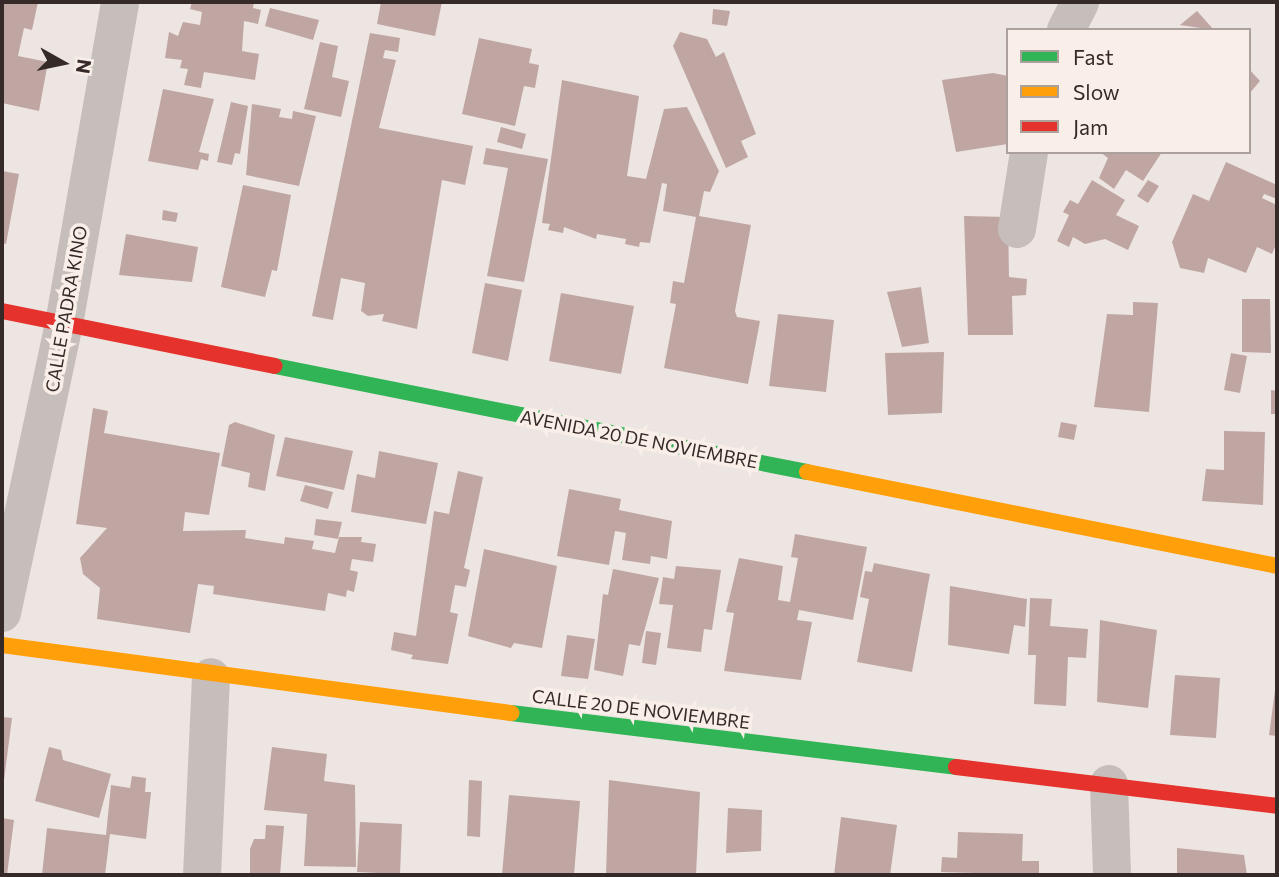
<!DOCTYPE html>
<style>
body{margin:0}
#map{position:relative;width:1279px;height:877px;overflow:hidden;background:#ede5e1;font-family:Commissioner,sans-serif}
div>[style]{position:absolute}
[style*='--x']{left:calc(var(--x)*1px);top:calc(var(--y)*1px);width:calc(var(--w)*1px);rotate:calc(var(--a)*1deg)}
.building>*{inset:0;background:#c0a6a3}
.street>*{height:38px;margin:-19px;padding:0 19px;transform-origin:19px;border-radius:19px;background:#c6beba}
.fast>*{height:16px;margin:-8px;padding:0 8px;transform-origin:8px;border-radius:8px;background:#30b455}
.slow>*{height:16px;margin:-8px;padding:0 8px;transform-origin:8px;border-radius:8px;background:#ff9f0a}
.jam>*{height:16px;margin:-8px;padding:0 8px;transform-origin:8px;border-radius:8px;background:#e5322d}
span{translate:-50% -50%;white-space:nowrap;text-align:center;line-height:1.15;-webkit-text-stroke:7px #f9efe8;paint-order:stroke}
.street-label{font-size:18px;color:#362a28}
.frame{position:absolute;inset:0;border:4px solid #362a28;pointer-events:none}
.legend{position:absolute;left:1006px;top:28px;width:245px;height:126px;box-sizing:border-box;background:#f9efe8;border:2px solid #aba09b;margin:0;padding:9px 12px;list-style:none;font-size:21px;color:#362a28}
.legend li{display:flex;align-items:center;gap:14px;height:35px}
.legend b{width:35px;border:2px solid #aba09b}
.north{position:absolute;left:28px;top:28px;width:70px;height:70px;-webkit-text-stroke:5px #f9efe8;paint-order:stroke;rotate:99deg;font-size:19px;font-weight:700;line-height:28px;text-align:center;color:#362a28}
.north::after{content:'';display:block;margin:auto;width:24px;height:32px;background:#362a28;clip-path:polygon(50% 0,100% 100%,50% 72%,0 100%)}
</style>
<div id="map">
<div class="building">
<div style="clip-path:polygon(2px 2px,38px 2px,32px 30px,24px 28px,18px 56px,48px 62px,39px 111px,2px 103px)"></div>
<div style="clip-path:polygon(192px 2px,254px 2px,253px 8px,261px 10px,258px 24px,244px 21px,242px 51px,259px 54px,255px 80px,204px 72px,201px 88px,184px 85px,188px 69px,180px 68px,182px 60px,165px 58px,169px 32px,178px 36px,183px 22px,200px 25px,202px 12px,190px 9px)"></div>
<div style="clip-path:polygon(381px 2px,442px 2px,435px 36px,377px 24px)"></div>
<div style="clip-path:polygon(270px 8px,319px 20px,313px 40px,265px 26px)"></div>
<div style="clip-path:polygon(713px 9px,730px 11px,727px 26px,712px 24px)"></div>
<div style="clip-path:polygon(1197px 11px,1214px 30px,1180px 25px)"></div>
<div style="clip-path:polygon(680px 32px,707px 39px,716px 57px,724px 52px,756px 134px,741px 141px,748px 157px,726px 168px,673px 46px)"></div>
<div style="clip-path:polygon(370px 33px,400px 38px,398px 52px,385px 50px,383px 58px,396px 60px,379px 128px,473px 146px,465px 185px,442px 180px,417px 329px,382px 321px,384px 314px,368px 316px,361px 311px,365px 283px,341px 278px,333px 320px,312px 316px)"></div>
<div style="clip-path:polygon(479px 38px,532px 49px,529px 63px,539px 65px,535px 88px,524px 86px,515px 126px,462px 114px)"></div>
<div style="clip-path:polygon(320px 42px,338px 46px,332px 77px,349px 81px,341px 117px,304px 109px)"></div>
<div style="clip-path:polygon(1249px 69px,1260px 81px,1249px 94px)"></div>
<div style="clip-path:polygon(993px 73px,1008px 76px,1008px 144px,956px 152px,942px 80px)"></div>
<div style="clip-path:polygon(562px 80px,639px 96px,627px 176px,646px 179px,664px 109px,687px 107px,719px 171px,710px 192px,704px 191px,699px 216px,751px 225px,735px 311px,737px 317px,760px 321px,748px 384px,664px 368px,676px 304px,670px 303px,673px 281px,684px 283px,696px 217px,663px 211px,667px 184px,662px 183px,650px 243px,640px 242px,639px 247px,625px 244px,626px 239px,597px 234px,596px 239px,564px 227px,563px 233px,548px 230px,550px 224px,542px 223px)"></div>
<div style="clip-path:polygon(163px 89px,214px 99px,199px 152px,209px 154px,208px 161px,201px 159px,198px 170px,148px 161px)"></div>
<div style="clip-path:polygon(231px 102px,248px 106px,240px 154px,235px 153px,232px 165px,217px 162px)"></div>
<div style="clip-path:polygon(252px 104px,281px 109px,279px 117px,292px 119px,293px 111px,316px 116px,299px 186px,246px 175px)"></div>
<div style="clip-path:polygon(501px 127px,526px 134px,522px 149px,497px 142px)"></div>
<div style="clip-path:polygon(486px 148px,548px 159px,524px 282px,487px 276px,508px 168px,483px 164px)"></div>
<div style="clip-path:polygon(1100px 152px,1162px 152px,1143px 181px,1126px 170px,1114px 189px,1099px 178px,1108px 158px)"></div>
<div style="clip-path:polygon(1226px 162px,1277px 185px,1277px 199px,1264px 194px,1262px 198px,1277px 205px,1277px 242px,1272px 254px,1257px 247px,1246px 273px,1208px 258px,1204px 273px,1180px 268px,1172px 242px,1193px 194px,1209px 201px)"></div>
<div style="clip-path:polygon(2px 171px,19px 174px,6px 244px,2px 243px)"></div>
<div style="clip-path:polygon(1092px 180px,1125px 200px,1116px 215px,1139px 226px,1128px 250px,1105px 239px,1085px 244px,1073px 237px,1069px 247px,1057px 241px,1069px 215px,1063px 212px,1070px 200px,1078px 204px)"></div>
<div style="clip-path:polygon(1148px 180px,1159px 186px,1148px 203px,1137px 196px)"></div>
<div style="clip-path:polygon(243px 185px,291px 195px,277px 271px,272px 270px,265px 297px,221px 287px)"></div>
<div style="clip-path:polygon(163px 210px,178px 213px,176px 222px,162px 220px)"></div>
<div style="clip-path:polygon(964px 216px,1008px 217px,1009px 277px,1027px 279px,1026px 295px,1012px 296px,1013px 335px,968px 335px)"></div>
<div style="clip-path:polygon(126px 234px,198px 247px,192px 282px,119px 275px)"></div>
<div style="clip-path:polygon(485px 283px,522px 290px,508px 361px,472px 353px)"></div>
<div style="clip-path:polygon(921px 287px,929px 343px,902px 347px,887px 292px)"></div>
<div style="clip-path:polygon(561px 293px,634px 306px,621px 374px,549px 361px)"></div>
<div style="clip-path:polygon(1242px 299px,1270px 299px,1271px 353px,1242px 352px)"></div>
<div style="clip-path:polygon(1133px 302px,1158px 303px,1149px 412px,1094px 407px,1107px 314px,1133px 315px)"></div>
<div style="clip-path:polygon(778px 314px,834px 320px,826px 392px,769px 386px)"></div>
<div style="clip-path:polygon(944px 352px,942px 413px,888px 415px,885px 353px)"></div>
<div style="clip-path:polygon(1231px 353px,1247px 356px,1240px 393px,1224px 390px)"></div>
<div style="clip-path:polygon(1271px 390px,1277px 391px,1277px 414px,1271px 414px)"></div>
<div style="clip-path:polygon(93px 408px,108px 411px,104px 433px,220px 453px,209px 515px,185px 512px,183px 531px,246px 530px,245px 538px,284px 544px,285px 537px,314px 541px,312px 549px,335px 553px,339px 537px,362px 537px,361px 542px,376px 544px,373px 562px,352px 559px,350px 570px,358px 572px,354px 592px,347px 590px,346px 597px,328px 593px,325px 611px,213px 594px,214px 586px,198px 584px,190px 633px,97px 619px,100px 588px,83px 574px,80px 558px,107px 528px,76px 524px)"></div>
<div style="clip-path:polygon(235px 422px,275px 435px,265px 491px,248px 487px,250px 473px,221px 466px,229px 425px)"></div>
<div style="clip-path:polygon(1061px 422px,1077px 425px,1074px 440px,1058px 437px)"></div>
<div style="clip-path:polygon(1224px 431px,1265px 432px,1263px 505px,1202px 501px,1206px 469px,1224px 470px)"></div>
<div style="clip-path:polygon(285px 437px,353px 451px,344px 490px,276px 476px)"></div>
<div style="clip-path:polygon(379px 451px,438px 463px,426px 524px,351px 512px,357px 474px,375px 478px)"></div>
<div style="clip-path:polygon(458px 471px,483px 477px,464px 568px,470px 570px,466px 587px,455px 585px,450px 612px,458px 614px,448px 664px,411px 659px,413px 655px,391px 650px,394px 632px,416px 636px,434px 511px,449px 514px)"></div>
<div style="clip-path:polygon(305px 485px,333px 492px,328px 509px,300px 501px)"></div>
<div style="clip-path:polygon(569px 489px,621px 499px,619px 510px,672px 521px,667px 559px,651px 556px,650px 564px,622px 560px,626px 533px,615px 531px,609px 565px,557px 556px)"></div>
<div style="clip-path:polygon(316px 519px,342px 522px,338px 539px,314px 535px)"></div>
<div style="clip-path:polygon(795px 534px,867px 547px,853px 620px,799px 610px,797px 620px,812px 622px,801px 680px,724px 671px,734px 613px,726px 612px,739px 558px,783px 566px,778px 600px,790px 602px,798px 558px,791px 557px)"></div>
<div style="clip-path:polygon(484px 549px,557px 566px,542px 648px,514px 643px,511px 648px,468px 636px)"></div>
<div style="clip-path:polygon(874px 563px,930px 574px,912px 672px,857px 662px,869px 599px,860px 597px,865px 571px,872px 572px)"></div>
<div style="clip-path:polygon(676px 566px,721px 570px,712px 630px,704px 629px,701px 652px,667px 648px,673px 605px,659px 604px,663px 577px,674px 579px)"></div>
<div style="clip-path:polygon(613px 569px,659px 578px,640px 646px,629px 644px,623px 676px,594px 670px,603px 594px,608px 595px)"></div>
<div style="clip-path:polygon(950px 586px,1027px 599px,1025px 627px,1014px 625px,1009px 654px,948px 645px)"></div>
<div style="clip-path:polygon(1030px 598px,1052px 599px,1050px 626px,1088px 629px,1086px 658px,1068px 657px,1066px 706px,1034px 704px,1036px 655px,1028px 655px)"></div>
<div style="clip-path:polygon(1100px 620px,1157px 630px,1148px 708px,1097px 702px)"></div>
<div style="clip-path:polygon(646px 631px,661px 633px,656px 665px,642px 663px)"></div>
<div style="clip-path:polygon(567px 635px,595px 639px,588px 679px,561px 676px)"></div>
<div style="clip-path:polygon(1175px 675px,1220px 678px,1216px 738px,1170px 735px)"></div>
<div style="clip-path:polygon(1276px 683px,1277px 683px,1277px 736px,1269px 735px)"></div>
<div style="clip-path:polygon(2px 717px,12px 718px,3px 788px,2px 787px)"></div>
<div style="clip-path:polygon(49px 747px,61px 750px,63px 760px,111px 774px,99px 818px,35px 801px)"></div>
<div style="clip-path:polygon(272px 747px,327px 754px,324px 781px,355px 785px,356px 867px,304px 866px,307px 814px,264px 810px)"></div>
<div style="clip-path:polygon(132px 776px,146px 778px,145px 792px,151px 792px,146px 839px,110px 834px,105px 875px,42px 875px,47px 828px,106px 835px,111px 785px,130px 788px)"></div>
<div style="clip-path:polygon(469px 780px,482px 781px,480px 837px,467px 836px)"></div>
<div style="clip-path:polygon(609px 780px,700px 792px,696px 875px,606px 875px)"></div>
<div style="clip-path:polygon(509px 795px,580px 801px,574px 875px,502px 875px)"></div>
<div style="clip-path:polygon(728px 808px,762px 810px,761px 851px,726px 853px)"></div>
<div style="clip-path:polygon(841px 817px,897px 825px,890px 875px,834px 875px)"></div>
<div style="clip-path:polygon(2px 818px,14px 820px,7px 875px,2px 875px)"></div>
<div style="clip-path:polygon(360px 822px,402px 824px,400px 874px,357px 872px)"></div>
<div style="clip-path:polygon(266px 825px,284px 826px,280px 875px,250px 875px,250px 849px,254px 839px,265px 839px)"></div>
<div style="clip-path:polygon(958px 832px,1023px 834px,1022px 861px,1039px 861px,1039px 875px,941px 872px,942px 857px,957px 858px)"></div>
<div style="clip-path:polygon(1177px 848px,1244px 855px,1247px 875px,1177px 875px)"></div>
</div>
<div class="street">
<div style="--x:1066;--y:30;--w:31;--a:-63"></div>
<div style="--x:1017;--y:229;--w:78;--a:-81.1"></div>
<div style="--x:2;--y:613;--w:296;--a:-77.9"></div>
<div style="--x:64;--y:324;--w:327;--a:-80.1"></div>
<div style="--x:1109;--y:784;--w:91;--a:88.1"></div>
<div style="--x:202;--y:875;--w:198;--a:-87.4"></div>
</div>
<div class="fast">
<div style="--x:275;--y:366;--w:542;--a:11.27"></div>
<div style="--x:511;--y:713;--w:448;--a:6.9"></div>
</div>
<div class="slow">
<div style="--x:807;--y:472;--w:479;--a:11.3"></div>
<div style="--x:2;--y:645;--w:514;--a:7.61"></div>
</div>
<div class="jam">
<div style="--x:2;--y:311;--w:278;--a:11.4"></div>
<div style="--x:956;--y:767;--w:323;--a:6.9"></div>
</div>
<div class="street-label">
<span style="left:66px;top:309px;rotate:-80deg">CALLE PADRA KINO</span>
<span style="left:639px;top:439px;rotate:11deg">AVENIDA 20 DE NOVIEMBRE</span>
<span style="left:641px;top:709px;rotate:7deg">CALLE 20 DE NOVIEMBRE</span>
</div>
<div class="frame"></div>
<ul class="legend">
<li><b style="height:9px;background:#30b455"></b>Fast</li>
<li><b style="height:9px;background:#ff9f0a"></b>Slow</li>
<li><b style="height:9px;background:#e5322d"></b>Jam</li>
</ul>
<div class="north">N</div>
</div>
